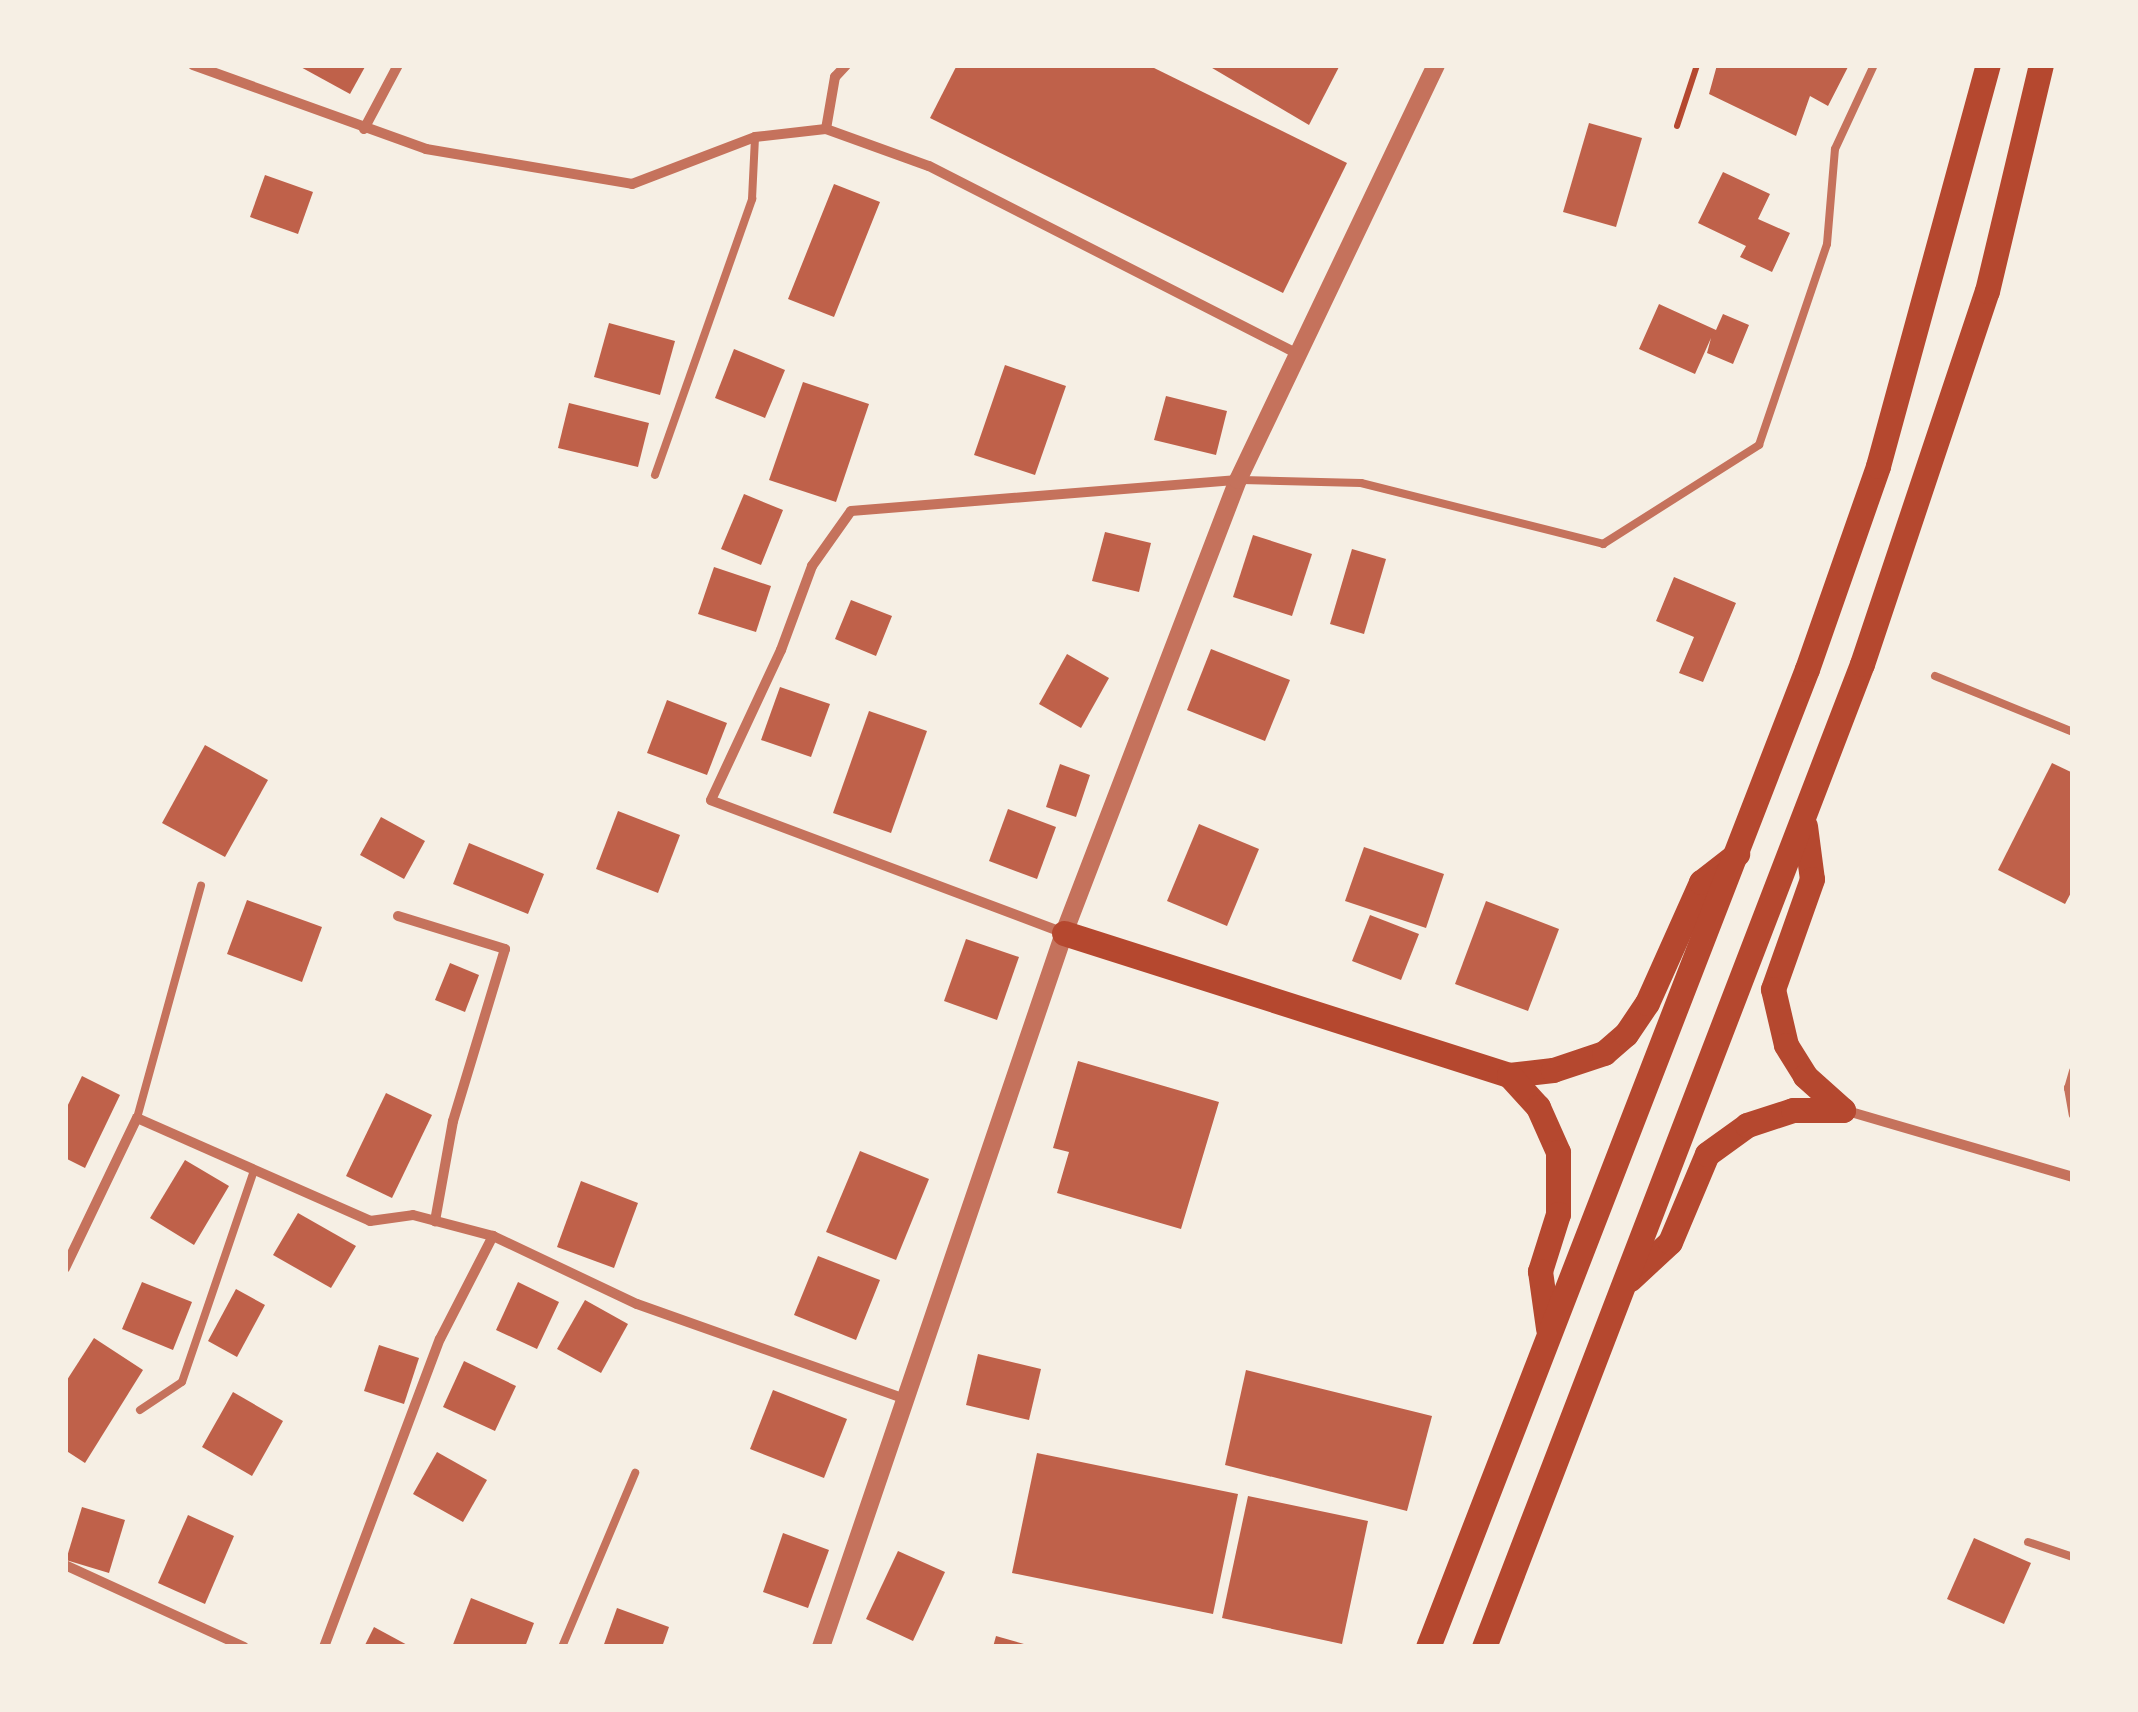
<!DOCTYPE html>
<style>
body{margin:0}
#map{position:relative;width:2138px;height:1712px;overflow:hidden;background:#f6efe4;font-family:Spectral,serif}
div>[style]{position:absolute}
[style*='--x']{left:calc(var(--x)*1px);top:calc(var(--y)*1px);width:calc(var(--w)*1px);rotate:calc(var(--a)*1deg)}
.building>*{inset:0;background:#bf614a}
.path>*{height:6px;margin:-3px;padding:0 3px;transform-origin:3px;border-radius:3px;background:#b5482f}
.service>*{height:8px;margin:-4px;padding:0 4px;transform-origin:4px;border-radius:4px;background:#c5725c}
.minor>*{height:10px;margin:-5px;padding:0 5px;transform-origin:5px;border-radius:5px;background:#c5725c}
.tertiary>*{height:18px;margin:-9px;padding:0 9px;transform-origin:9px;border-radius:9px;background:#c5725c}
.primary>*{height:25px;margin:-12.5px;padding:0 12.5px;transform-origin:12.5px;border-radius:12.5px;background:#b5482f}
span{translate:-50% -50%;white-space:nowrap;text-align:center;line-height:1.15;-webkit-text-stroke:10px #f6efe4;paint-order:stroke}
.frame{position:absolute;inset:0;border:68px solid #f6efe4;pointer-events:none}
</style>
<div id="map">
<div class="building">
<div style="clip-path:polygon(297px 65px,366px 65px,350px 94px)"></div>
<div style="clip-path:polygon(957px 65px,1148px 65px,1347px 163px,1283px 293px,930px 118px)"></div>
<div style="clip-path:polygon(1207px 65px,1340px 65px,1309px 125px)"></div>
<div style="clip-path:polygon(1717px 65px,1849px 65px,1828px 106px,1810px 96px,1796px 136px,1709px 94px)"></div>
<div style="clip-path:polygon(1589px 123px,1642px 138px,1616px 227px,1563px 212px)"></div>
<div style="clip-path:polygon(1723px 172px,1770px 194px,1758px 219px,1790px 233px,1772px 272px,1740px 257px,1746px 246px,1698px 223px)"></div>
<div style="clip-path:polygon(265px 175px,313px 192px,298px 234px,250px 217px)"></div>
<div style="clip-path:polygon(834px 184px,880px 202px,834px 317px,788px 299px)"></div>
<div style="clip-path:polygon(1659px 304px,1716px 330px,1723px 314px,1749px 325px,1733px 364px,1707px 353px,1711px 338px,1695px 374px,1639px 349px)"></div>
<div style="clip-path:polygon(609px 323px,675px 341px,660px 395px,594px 377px)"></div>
<div style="clip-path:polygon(734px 349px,785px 370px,765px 418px,715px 398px)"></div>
<div style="clip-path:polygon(1005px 365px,1066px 386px,1035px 475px,974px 455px)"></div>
<div style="clip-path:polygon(803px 382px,869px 404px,836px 502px,769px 480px)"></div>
<div style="clip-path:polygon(1166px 396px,1227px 411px,1216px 455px,1154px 440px)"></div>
<div style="clip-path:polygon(569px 403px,649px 423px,638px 467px,558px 448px)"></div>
<div style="clip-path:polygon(744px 494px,783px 510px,761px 565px,721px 549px)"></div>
<div style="clip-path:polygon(1105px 532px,1151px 543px,1139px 592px,1092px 581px)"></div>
<div style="clip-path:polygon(1253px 535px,1312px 554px,1292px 616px,1233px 597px)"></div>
<div style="clip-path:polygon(1352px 549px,1386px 559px,1364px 634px,1330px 624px)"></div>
<div style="clip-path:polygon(714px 567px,771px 586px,756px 632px,698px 614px)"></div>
<div style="clip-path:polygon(1674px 577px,1736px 603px,1703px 682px,1679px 673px,1694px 637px,1656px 621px)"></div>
<div style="clip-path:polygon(851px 600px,892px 616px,876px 656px,835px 639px)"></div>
<div style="clip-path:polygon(1211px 649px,1290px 680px,1265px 741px,1187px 710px)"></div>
<div style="clip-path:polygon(1067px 654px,1109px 678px,1081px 728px,1039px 704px)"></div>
<div style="clip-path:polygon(780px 687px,830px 704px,811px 757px,761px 740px)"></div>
<div style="clip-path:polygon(667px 700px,727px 723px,707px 775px,647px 753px)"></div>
<div style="clip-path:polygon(869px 711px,927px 731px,891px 833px,833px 813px)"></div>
<div style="clip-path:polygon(205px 745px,268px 780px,225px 857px,162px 823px)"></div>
<div style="clip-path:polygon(2052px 763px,2073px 773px,2073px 889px,2065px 904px,1998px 870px)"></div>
<div style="clip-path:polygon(1060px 764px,1090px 775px,1076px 817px,1046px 807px)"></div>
<div style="clip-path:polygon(1008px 809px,1056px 827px,1037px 879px,989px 861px)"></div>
<div style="clip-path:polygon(618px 811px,680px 835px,658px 893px,596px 869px)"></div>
<div style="clip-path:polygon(381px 817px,425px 841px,404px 879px,360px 855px)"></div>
<div style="clip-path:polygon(1199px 824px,1259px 849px,1227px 926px,1167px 901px)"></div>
<div style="clip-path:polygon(469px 843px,544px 874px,528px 914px,453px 884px)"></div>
<div style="clip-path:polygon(1364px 847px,1444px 874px,1426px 928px,1345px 901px)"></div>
<div style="clip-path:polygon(247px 900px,322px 927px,302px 982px,227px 954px)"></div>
<div style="clip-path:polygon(1486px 901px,1559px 929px,1528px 1011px,1455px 984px)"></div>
<div style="clip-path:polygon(1370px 915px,1419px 934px,1401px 980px,1352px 961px)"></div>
<div style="clip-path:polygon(966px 939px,1019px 957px,997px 1020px,944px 1001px)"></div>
<div style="clip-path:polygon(450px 963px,479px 975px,465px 1012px,435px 1000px)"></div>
<div style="clip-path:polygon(1078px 1061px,1219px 1102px,1181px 1229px,1057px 1193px,1069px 1152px,1053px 1148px)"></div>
<div style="clip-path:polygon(82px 1076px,120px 1095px,85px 1168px,65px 1158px,65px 1111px)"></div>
<div style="clip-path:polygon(386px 1093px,432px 1115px,392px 1198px,346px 1176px)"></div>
<div style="clip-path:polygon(860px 1151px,929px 1179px,896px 1260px,826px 1232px)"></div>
<div style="clip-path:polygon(185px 1160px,229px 1186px,194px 1245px,150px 1218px)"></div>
<div style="clip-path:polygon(581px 1181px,638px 1203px,614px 1268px,557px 1247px)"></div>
<div style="clip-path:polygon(298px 1213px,356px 1246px,331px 1288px,273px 1255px)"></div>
<div style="clip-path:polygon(818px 1256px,880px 1280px,856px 1340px,794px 1315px)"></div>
<div style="clip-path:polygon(142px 1282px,192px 1302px,173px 1350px,122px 1329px)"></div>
<div style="clip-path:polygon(518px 1282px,559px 1302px,537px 1349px,496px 1330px)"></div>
<div style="clip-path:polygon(236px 1289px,265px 1305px,237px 1357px,208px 1341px)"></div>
<div style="clip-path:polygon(585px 1300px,628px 1324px,601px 1373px,557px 1349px)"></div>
<div style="clip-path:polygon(94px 1338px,143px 1370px,85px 1463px,65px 1450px,65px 1383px)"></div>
<div style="clip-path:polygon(379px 1345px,419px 1358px,404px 1404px,364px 1391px)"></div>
<div style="clip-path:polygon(978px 1354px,1041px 1369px,1029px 1420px,966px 1405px)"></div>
<div style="clip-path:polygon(464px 1361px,516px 1386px,495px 1431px,443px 1407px)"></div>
<div style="clip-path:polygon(1246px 1370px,1432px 1416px,1407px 1511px,1225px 1465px)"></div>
<div style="clip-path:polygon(773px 1390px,847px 1419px,824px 1478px,750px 1449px)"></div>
<div style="clip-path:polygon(233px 1392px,283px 1421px,252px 1476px,202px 1447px)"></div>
<div style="clip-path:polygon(437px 1452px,487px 1480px,463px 1522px,413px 1494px)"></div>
<div style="clip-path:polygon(1037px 1453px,1238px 1494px,1213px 1614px,1012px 1573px)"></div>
<div style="clip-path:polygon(1248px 1496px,1368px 1521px,1342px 1644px,1222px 1618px)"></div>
<div style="clip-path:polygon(82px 1507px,125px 1520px,109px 1573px,66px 1560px)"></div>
<div style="clip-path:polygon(188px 1515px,234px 1536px,205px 1604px,158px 1583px)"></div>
<div style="clip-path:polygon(783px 1533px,829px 1550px,808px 1608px,763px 1592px)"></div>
<div style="clip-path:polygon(1974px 1538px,2031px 1563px,2004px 1624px,1947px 1599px)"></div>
<div style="clip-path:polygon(898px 1551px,945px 1572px,913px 1641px,866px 1619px)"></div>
<div style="clip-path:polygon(471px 1598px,534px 1623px,525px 1647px,452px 1647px)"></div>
<div style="clip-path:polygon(617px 1608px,669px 1627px,662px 1647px,603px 1647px)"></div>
<div style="clip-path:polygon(374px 1627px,411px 1647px,364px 1647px)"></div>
<div style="clip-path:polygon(996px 1636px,1031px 1646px,1031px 1647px,993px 1647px)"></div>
</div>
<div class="path">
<div style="--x:1677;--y:126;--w:64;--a:-71.8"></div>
</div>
<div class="service">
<div style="--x:655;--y:475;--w:293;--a:-70.6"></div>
<div style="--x:752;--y:199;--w:62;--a:-87.2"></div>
<div style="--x:1242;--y:480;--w:119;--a:1.4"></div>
<div style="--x:1361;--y:483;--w:250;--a:14.1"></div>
<div style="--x:1603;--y:544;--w:185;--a:-32.4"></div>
<div style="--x:1759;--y:445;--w:212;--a:-71.3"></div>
<div style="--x:1827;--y:244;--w:95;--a:-85.2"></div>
<div style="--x:1835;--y:149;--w:93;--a:-65.1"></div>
<div style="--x:1935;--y:676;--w:149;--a:22.1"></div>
<div style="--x:2073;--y:1071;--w:18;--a:106"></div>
<div style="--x:2068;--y:1088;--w:27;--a:80"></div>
<div style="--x:137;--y:1118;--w:241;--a:-74.6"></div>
<div style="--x:140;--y:1410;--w:50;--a:-33.7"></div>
<div style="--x:182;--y:1382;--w:221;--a:-71.2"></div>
<div style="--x:2028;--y:1542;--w:47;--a:18.4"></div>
<div style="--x:562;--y:1647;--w:189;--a:-67.2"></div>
</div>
<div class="minor">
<div style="--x:193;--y:65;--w:248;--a:19.8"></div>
<div style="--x:426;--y:149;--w:209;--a:9.6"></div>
<div style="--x:632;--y:184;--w:132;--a:-20.9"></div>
<div style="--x:755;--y:137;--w:71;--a:-6.4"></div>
<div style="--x:826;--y:129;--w:109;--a:19.8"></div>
<div style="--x:929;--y:166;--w:414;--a:27"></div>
<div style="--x:364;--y:129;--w:72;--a:-62"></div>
<div style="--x:826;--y:129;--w:53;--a:-80.2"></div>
<div style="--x:835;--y:77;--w:16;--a:-47"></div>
<div style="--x:398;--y:916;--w:112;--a:17.1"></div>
<div style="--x:505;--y:949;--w:180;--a:106.8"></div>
<div style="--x:453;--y:1121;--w:102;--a:100.2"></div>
<div style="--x:1064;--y:933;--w:377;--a:-159.4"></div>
<div style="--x:711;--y:800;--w:166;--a:-65"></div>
<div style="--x:781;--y:650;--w:90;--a:-69.7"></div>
<div style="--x:812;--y:566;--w:67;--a:-54.7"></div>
<div style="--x:851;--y:511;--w:388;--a:-4.6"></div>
<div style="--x:1844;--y:1110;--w:239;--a:16.3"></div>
<div style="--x:65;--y:1268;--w:166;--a:-64.4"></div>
<div style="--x:137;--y:1118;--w:255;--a:23.8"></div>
<div style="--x:370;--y:1221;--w:43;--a:-7.9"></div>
<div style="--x:413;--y:1215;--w:83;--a:14.7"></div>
<div style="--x:493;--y:1236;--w:159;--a:25.3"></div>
<div style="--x:637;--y:1304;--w:282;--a:19.5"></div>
<div style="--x:65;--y:1565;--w:197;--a:24.6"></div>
<div style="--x:324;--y:1647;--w:329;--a:-69.4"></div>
<div style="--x:440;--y:1339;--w:116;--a:-62.8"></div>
</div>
<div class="tertiary">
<div style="--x:821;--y:1647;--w:754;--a:-71.2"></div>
<div style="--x:1064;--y:933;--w:485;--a:-69"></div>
<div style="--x:1238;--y:480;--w:460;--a:-64.5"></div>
</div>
<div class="primary">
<div style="--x:1805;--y:826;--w:53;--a:82.5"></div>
<div style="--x:1812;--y:879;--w:117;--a:109.5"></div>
<div style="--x:1773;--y:989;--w:57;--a:76.9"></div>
<div style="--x:1786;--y:1045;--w:36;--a:58"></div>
<div style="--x:1805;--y:1076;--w:51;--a:41.8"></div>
<div style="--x:1064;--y:933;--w:467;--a:17.7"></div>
<div style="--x:1509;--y:1075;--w:44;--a:-6.5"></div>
<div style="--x:1553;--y:1070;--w:54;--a:-18.4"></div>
<div style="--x:1604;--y:1053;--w:29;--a:-41"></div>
<div style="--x:1626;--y:1034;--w:37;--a:-56"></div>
<div style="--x:1647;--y:1003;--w:133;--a:-65.9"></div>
<div style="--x:1701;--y:882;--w:46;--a:-37.9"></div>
<div style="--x:1509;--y:1075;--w:43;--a:47.8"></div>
<div style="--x:1538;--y:1107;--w:49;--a:66"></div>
<div style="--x:1558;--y:1152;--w:62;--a:90"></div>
<div style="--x:1558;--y:1214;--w:60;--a:107.5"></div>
<div style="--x:1540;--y:1271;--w:58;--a:82"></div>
<div style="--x:1630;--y:1279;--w:54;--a:-42.8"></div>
<div style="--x:1670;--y:1242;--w:95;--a:-67.2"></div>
<div style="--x:1707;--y:1154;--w:49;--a:-35.9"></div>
<div style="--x:1747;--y:1125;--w:48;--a:-18.1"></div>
<div style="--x:1793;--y:1110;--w:50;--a:0"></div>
<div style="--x:1428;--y:1647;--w:1049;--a:-68.82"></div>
<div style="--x:1807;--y:669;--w:215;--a:-70.7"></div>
<div style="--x:1878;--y:466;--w:416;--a:-74.7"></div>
<div style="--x:1484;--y:1647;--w:1053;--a:-68.97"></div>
<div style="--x:1862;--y:664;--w:393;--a:-71.5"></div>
<div style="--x:1987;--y:291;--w:232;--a:-76.6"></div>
</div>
<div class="frame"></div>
</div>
